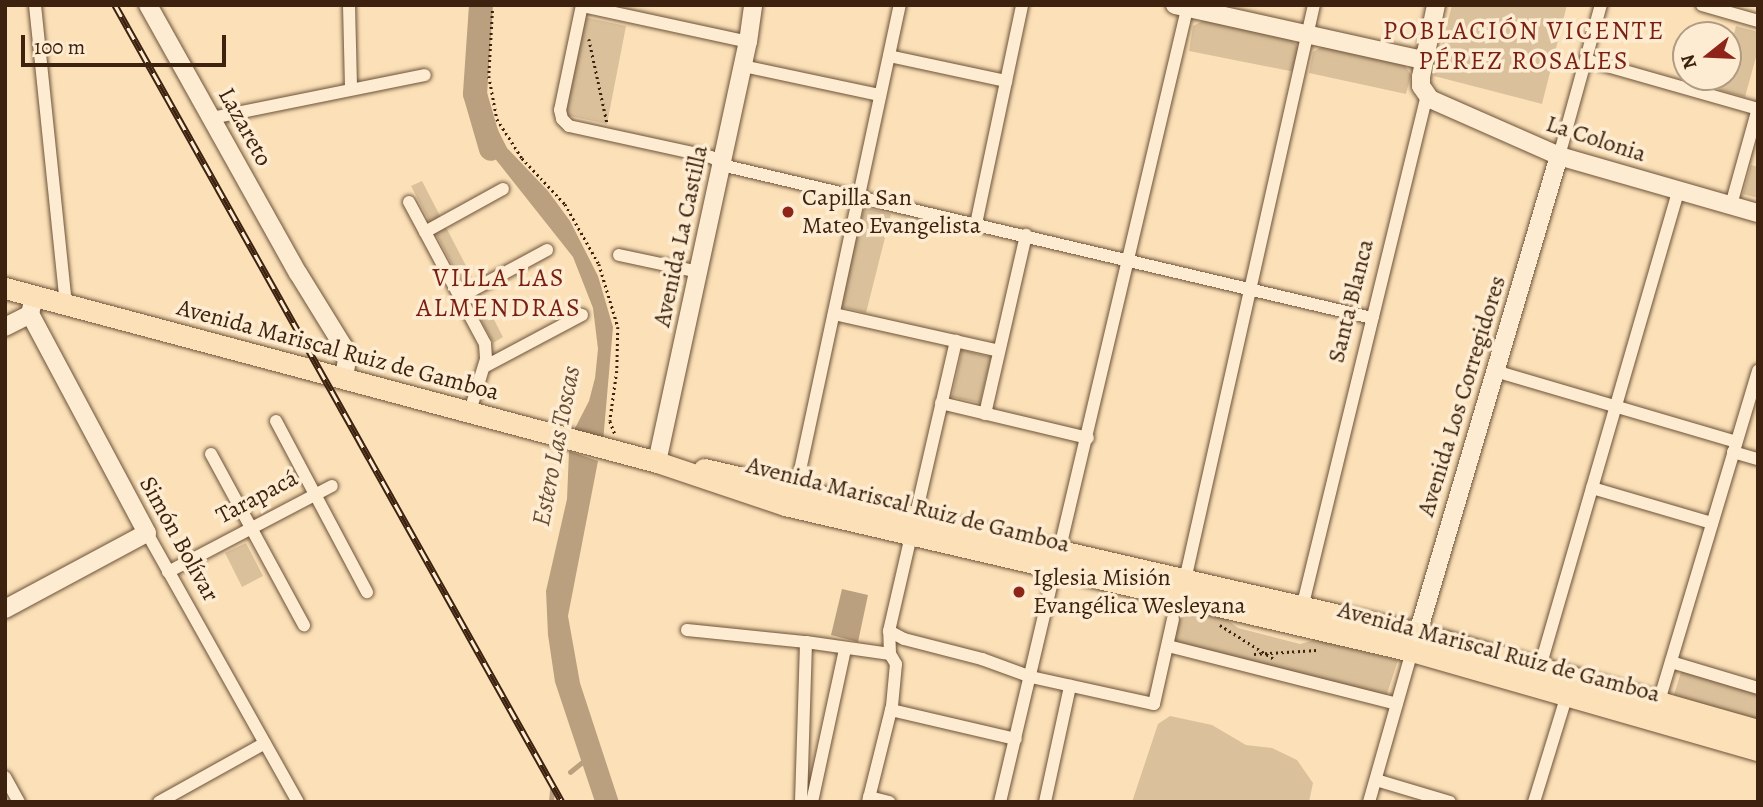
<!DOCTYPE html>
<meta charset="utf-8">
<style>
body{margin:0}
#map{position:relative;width:1763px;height:807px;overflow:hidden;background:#fce1b8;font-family:Alegreya,serif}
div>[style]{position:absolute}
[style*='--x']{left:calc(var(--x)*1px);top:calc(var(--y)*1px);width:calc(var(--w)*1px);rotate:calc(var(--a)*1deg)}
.green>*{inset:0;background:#dbc19b}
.water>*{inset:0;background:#bba07f}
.stream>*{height:4.5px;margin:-2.25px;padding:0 2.25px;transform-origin:2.25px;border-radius:2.25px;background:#bba07f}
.river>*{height:24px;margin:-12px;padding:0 12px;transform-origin:12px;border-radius:12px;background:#bba07f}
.path>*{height:2.5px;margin-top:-1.25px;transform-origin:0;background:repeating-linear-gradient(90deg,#3c220f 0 2px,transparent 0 5.5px)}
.roads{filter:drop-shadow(0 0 2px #6c5239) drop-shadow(0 0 2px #6c5239)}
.street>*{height:12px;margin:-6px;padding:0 6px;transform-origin:6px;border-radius:6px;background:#fdecd1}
.secondary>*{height:18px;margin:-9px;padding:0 9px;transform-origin:9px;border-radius:9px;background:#fdecd1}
.primary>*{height:21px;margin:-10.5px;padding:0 10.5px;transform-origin:10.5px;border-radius:10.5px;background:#fce1b8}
.rail>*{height:7px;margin-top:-3.5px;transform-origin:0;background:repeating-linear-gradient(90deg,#fdecd1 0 13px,#3c220f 0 26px);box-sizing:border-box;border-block:2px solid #3c220f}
.dots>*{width:19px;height:19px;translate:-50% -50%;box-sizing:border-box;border:4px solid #fdecd1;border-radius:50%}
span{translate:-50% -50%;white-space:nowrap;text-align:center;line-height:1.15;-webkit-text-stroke:7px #fdecd1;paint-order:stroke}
.street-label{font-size:24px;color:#3c220f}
.poi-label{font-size:24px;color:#3c220f}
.left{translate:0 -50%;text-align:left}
.neighbourhood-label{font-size:26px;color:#7a1f14;letter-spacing:2px}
.water-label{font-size:26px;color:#684e36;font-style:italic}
.frame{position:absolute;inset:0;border:7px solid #3c220f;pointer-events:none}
.north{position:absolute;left:1672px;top:21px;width:70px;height:70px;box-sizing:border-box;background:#fdecd1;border:2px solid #b09b83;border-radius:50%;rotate:252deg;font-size:19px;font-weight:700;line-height:28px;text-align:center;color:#3c220f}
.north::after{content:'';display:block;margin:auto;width:24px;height:32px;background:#8f2418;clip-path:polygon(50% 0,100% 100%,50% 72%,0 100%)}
.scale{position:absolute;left:21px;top:35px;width:205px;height:32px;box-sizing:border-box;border:4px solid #3c220f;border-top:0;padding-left:9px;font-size:21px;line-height:24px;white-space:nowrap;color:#3c220f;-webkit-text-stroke:5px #fdecd1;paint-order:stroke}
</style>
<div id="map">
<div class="green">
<div style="clip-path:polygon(1452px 5px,1567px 5px,1542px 104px,1434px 76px)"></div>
<div style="clip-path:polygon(584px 17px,626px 26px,607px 124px,565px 115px)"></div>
<div style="clip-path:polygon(1205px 20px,1291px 39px,1298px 47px,1295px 72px,1189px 51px,1193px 26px)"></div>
<div style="clip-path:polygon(1736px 26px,1758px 32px,1758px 50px,1745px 97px,1719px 90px,1722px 77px,1728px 77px,1728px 56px)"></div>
<div style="clip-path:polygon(1323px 46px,1404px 64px,1411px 75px,1406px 94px,1309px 73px,1313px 52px)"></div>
<div style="clip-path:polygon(1751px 165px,1758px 167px,1758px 198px,1743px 194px)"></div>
<div style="clip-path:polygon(422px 181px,503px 337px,493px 343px,411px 186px)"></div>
<div style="clip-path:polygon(864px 207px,891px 214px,866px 313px,839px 306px)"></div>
<div style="clip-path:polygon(962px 350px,991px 357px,980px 403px,952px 397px)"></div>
<div style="clip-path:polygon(246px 543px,263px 576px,242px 587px,225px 553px)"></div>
<div style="clip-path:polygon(1181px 607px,1226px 619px,1238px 628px,1300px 644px,1315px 640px,1398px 660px,1386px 697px,1174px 641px)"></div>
<div style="clip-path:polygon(1682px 669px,1758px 693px,1758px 723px,1673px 698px)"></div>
<div style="clip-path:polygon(1170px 716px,1212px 725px,1246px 745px,1272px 748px,1297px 760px,1313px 783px,1309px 802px,1132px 802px,1158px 724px)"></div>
</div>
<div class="water">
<div style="clip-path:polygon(472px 5px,489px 5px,487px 98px,495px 124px,507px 148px,548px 191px,570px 221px,598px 276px,613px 327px,603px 442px,572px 434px,589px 401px,595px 378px,598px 349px,593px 308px,573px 257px,493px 156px,481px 128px,470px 61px)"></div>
<div style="clip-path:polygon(569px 451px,598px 461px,568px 616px,580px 683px,619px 802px,595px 802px,555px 682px,548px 635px,546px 591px,567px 499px)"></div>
<div style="clip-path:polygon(842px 589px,868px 595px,858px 642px,831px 635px)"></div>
</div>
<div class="stream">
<div style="--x:570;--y:772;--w:21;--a:-39"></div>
<div style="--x:551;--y:802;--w:12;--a:-85"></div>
</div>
<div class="river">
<div style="--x:481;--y:5;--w:89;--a:93.9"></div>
<div style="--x:475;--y:94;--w:57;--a:73.8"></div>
</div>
<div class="path">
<div style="--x:493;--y:5;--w:71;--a:93.2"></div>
<div style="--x:489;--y:76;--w:44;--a:79.5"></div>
<div style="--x:497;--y:119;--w:46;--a:57.3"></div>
<div style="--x:522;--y:158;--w:63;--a:46.9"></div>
<div style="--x:565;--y:204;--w:69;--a:60.5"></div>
<div style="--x:599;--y:264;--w:66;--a:73.2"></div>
<div style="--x:618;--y:327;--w:44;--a:91.3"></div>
<div style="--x:617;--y:371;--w:50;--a:98"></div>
<div style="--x:610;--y:421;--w:14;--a:69"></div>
<div style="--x:589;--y:39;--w:85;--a:77.8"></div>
<div style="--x:1220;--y:625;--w:64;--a:32.2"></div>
<div style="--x:1254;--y:654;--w:63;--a:-3.6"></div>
</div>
<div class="roads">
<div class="street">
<div style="--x:35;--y:5;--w:301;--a:84.1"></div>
<div style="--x:349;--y:5;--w:83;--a:88.6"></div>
<div style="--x:582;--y:5;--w:107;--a:101.8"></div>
<div style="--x:560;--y:110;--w:9;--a:77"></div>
<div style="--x:562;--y:119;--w:10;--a:45"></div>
<div style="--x:569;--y:126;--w:145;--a:12.3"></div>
<div style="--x:711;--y:157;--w:21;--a:28"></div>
<div style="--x:730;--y:167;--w:660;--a:13.24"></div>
<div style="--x:1702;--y:5;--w:58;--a:15.9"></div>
<div style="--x:582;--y:6;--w:170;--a:12.2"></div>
<div style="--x:889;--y:56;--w:120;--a:12.1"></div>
<div style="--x:1586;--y:60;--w:179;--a:15.9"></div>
<div style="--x:743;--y:66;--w:140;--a:12"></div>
<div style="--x:212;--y:118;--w:217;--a:-11.4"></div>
<div style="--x:1559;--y:156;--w:157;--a:-74.5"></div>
<div style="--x:409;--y:202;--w:161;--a:61.8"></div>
<div style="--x:485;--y:344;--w:15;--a:86"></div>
<div style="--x:486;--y:359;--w:54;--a:107.1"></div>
<div style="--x:1731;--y:205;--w:101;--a:-74.4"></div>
<div style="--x:976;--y:224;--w:224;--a:-78.1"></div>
<div style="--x:425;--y:232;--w:89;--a:-28.9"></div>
<div style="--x:619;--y:255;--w:81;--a:12.1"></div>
<div style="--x:460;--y:297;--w:99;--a:-28.4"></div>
<div style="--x:834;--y:314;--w:169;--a:12.6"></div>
<div style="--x:484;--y:367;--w:111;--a:-28"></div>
<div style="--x:1495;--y:371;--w:251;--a:16.4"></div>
<div style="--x:941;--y:403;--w:151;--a:13.4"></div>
<div style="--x:985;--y:414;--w:184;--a:-77.1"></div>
<div style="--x:276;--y:421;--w:194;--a:62"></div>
<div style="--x:1733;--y:452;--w:26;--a:16"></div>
<div style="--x:211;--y:454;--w:195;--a:61.5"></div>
<div style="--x:1592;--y:488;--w:125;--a:16.3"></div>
<div style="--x:796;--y:489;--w:495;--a:-77.9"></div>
<div style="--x:147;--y:533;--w:308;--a:60.7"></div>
<div style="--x:168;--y:572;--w:185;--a:-27.7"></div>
<div style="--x:1185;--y:580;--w:589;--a:-77.36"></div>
<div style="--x:1302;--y:608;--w:528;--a:-76.31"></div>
<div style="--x:687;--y:630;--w:120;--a:5.8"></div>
<div style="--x:806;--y:642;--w:85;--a:8.1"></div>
<div style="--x:889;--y:631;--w:17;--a:28"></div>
<div style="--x:904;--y:639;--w:81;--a:14.4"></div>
<div style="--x:982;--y:659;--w:52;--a:20.2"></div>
<div style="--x:1031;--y:677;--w:126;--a:12.4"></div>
<div style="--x:1154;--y:704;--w:87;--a:-77.4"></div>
<div style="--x:1168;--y:646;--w:236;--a:14.2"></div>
<div style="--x:1671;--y:662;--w:91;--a:16.6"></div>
<div style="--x:1540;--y:667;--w:497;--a:-73.8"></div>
<div style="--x:1659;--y:701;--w:345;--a:-73.3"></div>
<div style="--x:891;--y:710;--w:128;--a:13.1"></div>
<div style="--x:5;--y:777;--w:29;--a:61"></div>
<div style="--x:1376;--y:780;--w:77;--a:16.6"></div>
<div style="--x:869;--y:797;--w:21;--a:14"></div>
<div style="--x:159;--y:802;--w:121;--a:-29.1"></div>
<div style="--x:801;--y:802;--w:160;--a:-88.2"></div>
<div style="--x:812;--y:802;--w:157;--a:-77.8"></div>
<div style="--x:868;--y:802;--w:99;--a:-76"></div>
<div style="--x:892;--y:706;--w:42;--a:-84.6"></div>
<div style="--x:896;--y:664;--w:12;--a:-121"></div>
<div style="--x:890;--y:654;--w:23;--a:-92"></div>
<div style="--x:889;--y:631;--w:298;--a:-77"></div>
<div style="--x:1000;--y:802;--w:819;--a:-76.73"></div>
<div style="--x:1045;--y:802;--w:119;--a:-77.8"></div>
<div style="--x:1369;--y:802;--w:157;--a:-74.1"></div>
<div style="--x:1534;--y:802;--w:112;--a:-72.9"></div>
</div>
<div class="secondary">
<div style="--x:148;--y:5;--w:307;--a:60.8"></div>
<div style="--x:298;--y:273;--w:86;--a:58.3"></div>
<div style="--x:343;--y:346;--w:14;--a:73"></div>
<div style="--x:347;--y:359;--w:18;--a:99"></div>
<div style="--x:1175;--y:5;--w:255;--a:12.5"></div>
<div style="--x:1436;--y:5;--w:74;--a:101.8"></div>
<div style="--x:1421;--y:77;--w:9;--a:90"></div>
<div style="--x:1421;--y:86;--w:16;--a:55"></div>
<div style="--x:1430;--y:99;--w:141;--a:23.8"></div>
<div style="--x:1559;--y:156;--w:207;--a:16"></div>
<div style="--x:5;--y:327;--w:28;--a:-27"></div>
<div style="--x:657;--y:462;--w:430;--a:-77.8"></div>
<div style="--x:748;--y:42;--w:37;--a:-82"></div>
<div style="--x:5;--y:609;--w:161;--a:-28.2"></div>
<div style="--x:147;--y:533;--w:248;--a:-118.1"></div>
<div style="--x:30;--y:314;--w:18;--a:-77"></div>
<div style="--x:1414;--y:646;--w:511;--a:-73.52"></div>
</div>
<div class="primary">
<div style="--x:5;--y:288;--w:675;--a:14.94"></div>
<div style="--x:657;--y:462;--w:135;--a:18.6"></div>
<div style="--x:785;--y:505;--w:644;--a:13.11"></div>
<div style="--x:1412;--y:651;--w:360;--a:16"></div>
<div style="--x:704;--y:469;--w:732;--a:12.95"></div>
<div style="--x:1417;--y:633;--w:355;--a:15.9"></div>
</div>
</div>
<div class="rail">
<div style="--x:115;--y:5;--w:914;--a:60.71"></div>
</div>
<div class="dots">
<div style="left:788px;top:212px;background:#8f2418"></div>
<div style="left:1019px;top:592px;background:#8f2418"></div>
</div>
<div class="street-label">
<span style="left:245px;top:127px;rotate:61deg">Lazareto</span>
<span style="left:1596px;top:139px;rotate:18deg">La Colonia</span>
<span style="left:681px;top:236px;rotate:-78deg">Avenida La Castilla</span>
<span style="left:1351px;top:301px;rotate:-76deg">Santa Blanca</span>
<span style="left:338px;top:350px;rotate:15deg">Avenida Mariscal Ruiz de Gamboa</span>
<span style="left:1462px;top:396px;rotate:-73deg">Avenida Los Corregidores</span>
<span style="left:257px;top:497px;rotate:-28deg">Tarapacá</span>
<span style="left:908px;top:505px;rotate:14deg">Avenida Mariscal Ruiz de Gamboa</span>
<span style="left:179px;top:539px;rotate:61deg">Simón Bolívar</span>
<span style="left:1499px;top:652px;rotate:15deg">Avenida Mariscal Ruiz de Gamboa</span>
</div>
<div class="poi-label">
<span class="left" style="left:802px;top:212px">Capilla San<br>Mateo Evangelista</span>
<span class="left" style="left:1033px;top:592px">Iglesia Misión<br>Evangélica Wesleyana</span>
</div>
<div class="neighbourhood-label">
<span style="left:1524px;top:46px">POBLACIÓN VICENTE<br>PÉREZ ROSALES</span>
<span style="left:499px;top:293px">VILLA LAS<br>ALMENDRAS</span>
</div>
<div class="water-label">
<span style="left:556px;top:446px;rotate:-79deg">Estero Las Toscas</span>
</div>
<div class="frame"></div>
<div class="north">N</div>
<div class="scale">100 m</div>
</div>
